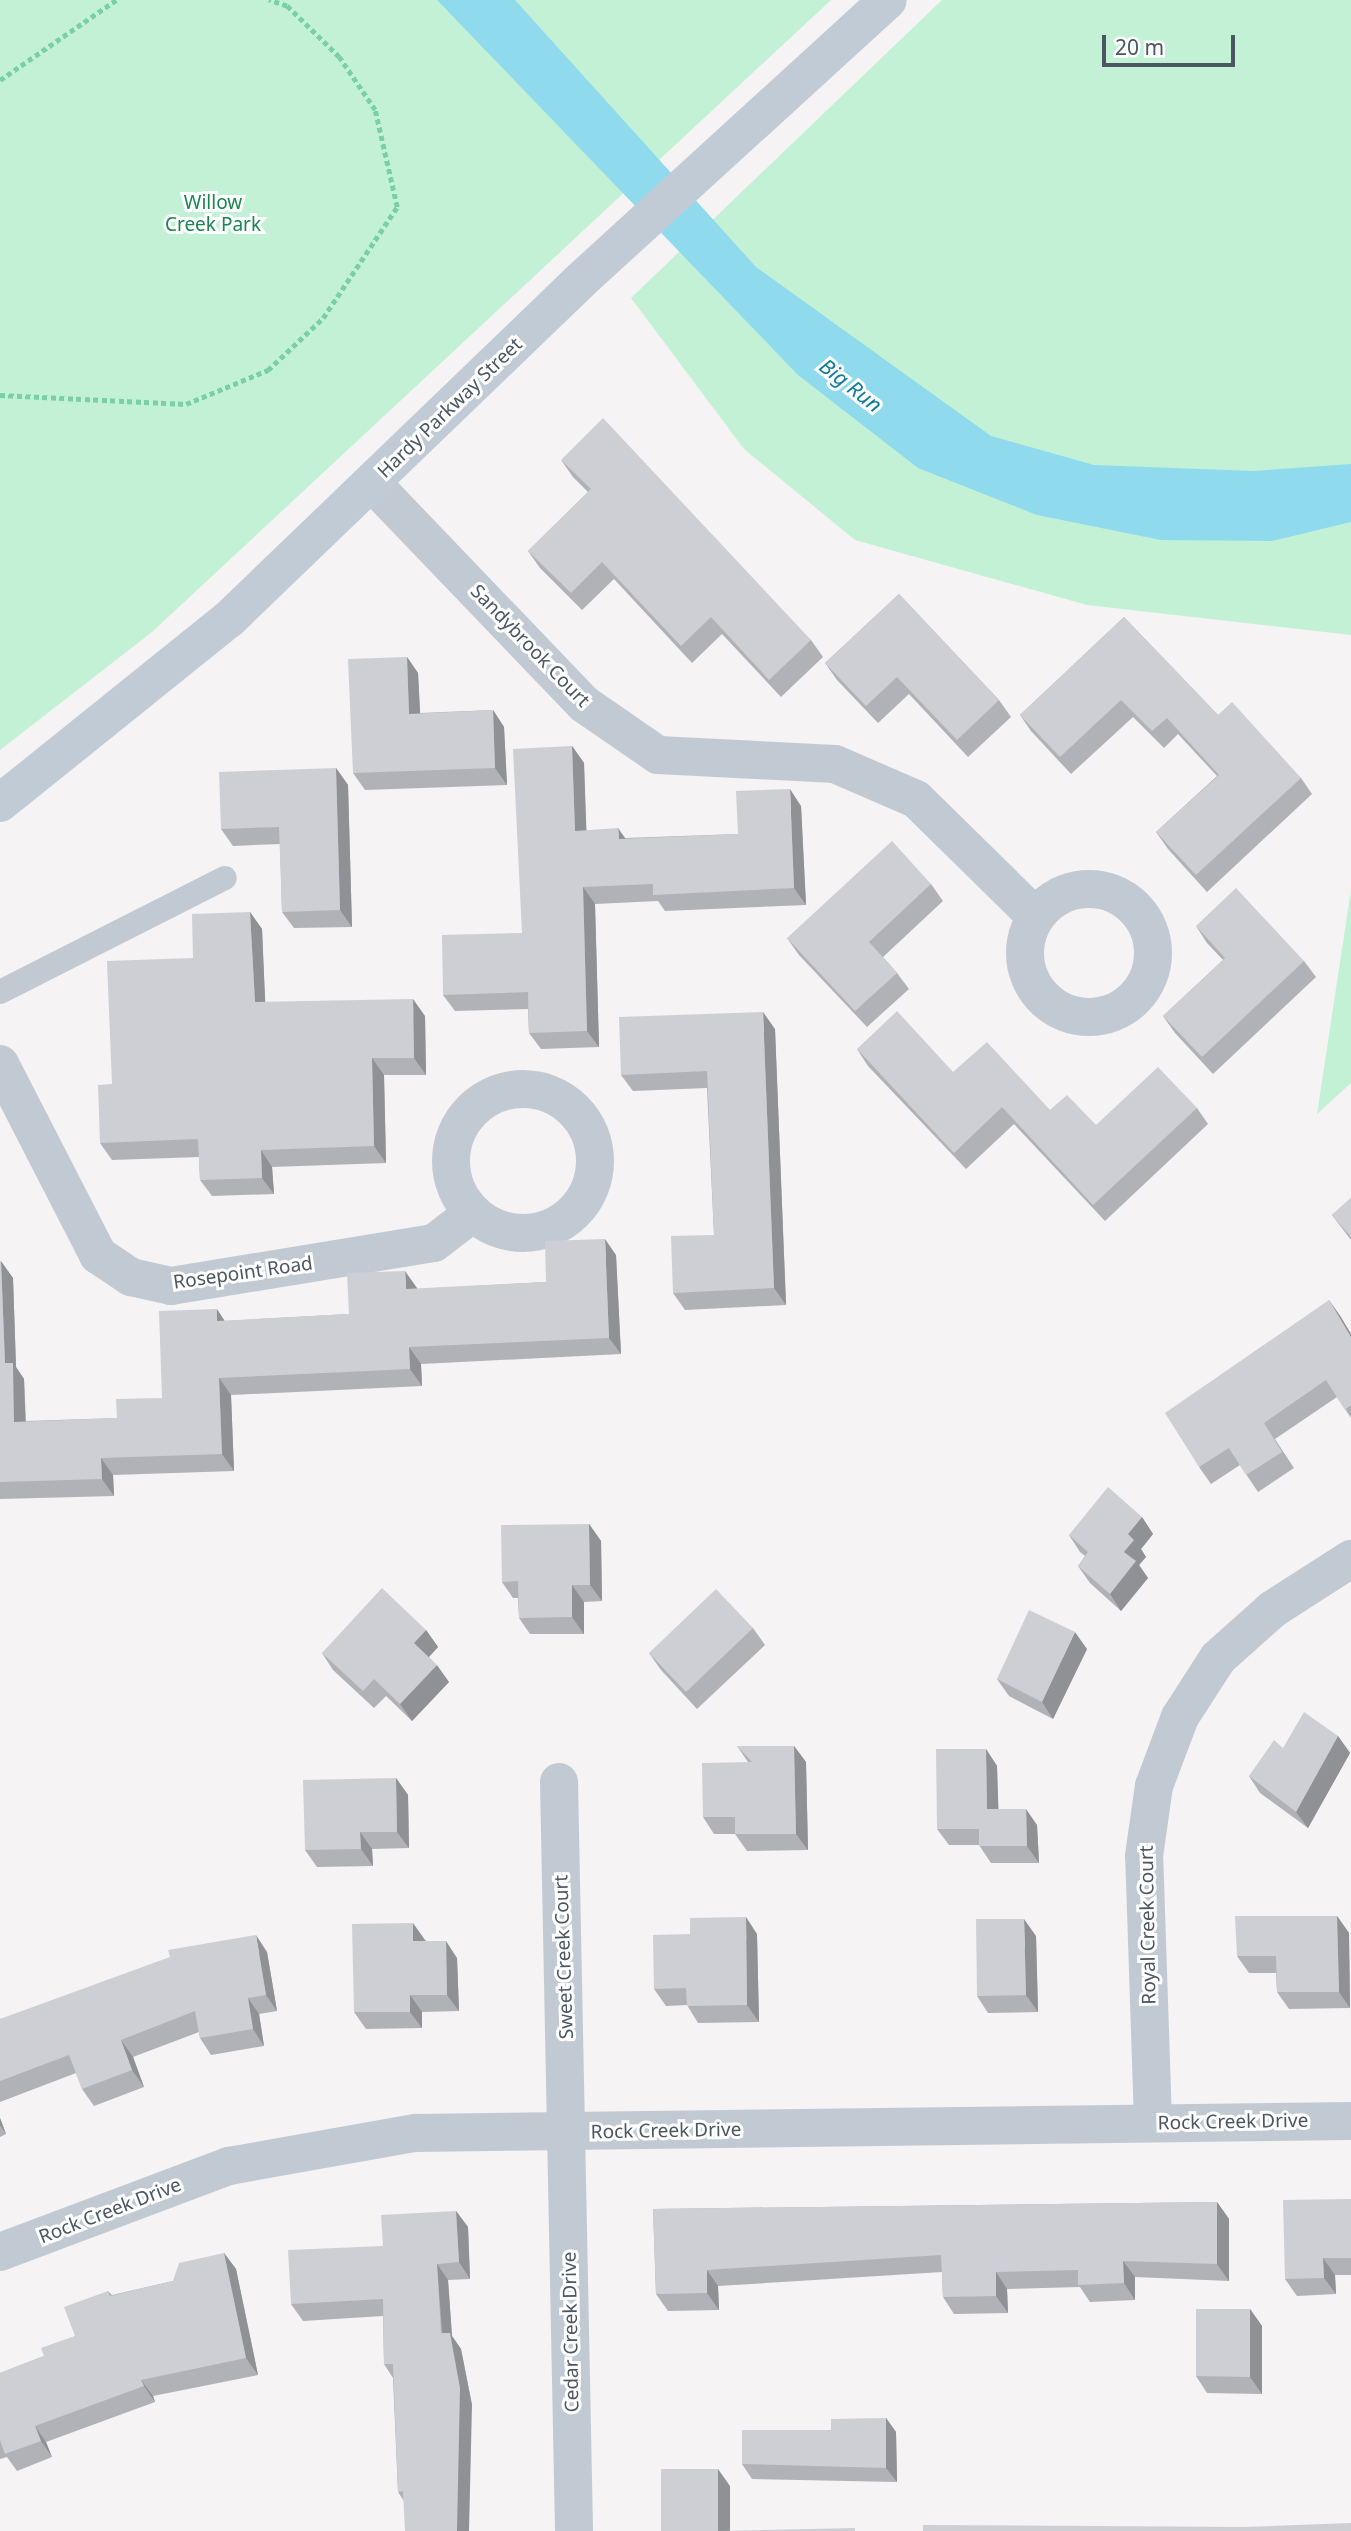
<!DOCTYPE html>
<style>
body{margin:0}
#map{position:relative;width:1351px;height:2531px;overflow:hidden;background:#f5f3f3;font-family:"Noto Sans",sans-serif}
div>[style]{position:absolute}
[style*='--x']{left:calc(var(--x)*1px);top:calc(var(--y)*1px);width:calc(var(--w)*1px);rotate:calc(var(--a)*1deg)}
.green>*{inset:0;background:#c3f1d5}
.water>*{inset:0;background:#90daee}
.path>*{height:4.5px;margin-top:-2.25px;transform-origin:0;background:repeating-linear-gradient(90deg,#7ad0a6 0 5px,transparent 0 8.5px)}
.service>*{height:24px;margin:-12px;padding:0 12px;transform-origin:12px;border-radius:12px;background:#c1cad2}
.minor>*{height:38px;margin:-19px;padding:0 19px;transform-origin:19px;border-radius:19px;background:#c1cad2}
.minor>.ring{margin:-19px;padding:0;box-sizing:content-box;background:none;border:38px solid #c1cad2;border-radius:50%}
.secondary>*{height:38px;margin:-19px;padding:0 19px;transform-origin:19px;border-radius:19px;background:#c1cbd6}
.wall>*{inset:0;background:#b0b2b7}
.shaded-wall>*{inset:0;background:#909195}
.building>*{inset:0;background:#cdcfd5}
span{translate:-50% -50%;white-space:nowrap;text-align:center;line-height:1.15;-webkit-text-stroke:6px #fff;paint-order:stroke}
.park-label{font-size:19px;color:#17864f}
.street-label{font-size:19px;color:#4a5661}
.water-label{font-size:21px;color:#0c7c9b;font-style:italic}
.scale{position:absolute;left:1102px;top:35px;width:133px;height:32px;box-sizing:border-box;border:4px solid #4a5661;border-top:0;padding-left:9px;font-size:21px;line-height:24px;white-space:nowrap;color:#4a5661;-webkit-text-stroke:5px #fff;paint-order:stroke}
</style>
<div id="map">
<div class="green">
<div style="clip-path:polygon(0 0,831px 0,152px 632px,0 750px)"></div>
<div style="clip-path:polygon(942px 0,1351px 0,1351px 635px,1087px 605px,855px 540px,744px 449px,631px 298px)"></div>
<div style="clip-path:polygon(1351px 890px,1351px 1083px,1317px 1114px)"></div>
</div>
<div class="water">
<div style="clip-path:polygon(437px 0,515px 0,756px 267px,991px 436px,1094px 465px,1254px 471px,1351px 464px,1351px 522px,1272px 541px,1161px 540px,1037px 515px,918px 468px,798px 375px)"></div>
</div>
<div class="path">
<div style="--x:0;--y:80;--w:141;--a:-34.6"></div>
<div style="--x:0;--y:395;--w:186;--a:2.8"></div>
<div style="--x:186;--y:404;--w:89;--a:-22.5"></div>
<div style="--x:268;--y:370;--w:76;--a:-43.4"></div>
<div style="--x:323;--y:318;--w:133;--a:-56.3"></div>
<div style="--x:397;--y:207;--w:99;--a:-102.8"></div>
<div style="--x:375;--y:110;--w:64;--a:-124.2"></div>
<div style="--x:339;--y:57;--w:73;--a:-135.6"></div>
<div style="--x:287;--y:6;--w:19;--a:-162"></div>
</div>
<div class="service">
<div style="--x:0;--y:992;--w:252;--a:-26.9"></div>
</div>
<div class="minor">
<div style="--x:373;--y:484;--w:305;--a:46.2"></div>
<div style="--x:584;--y:704;--w:90;--a:34.6"></div>
<div style="--x:658;--y:755;--w:177;--a:2.9"></div>
<div style="--x:835;--y:764;--w:88;--a:23.4"></div>
<div style="--x:916;--y:799;--w:168;--a:44.5"></div>
<div class="ring" style="left:1025px;top:889px;width:90px;height:90px"></div>
<div style="--x:0;--y:1064;--w:215;--a:62.8"></div>
<div style="--x:98;--y:1255;--w:40;--a:34"></div>
<div style="--x:131;--y:1277;--w:41;--a:12.7"></div>
<div style="--x:171;--y:1286;--w:266;--a:-9.3"></div>
<div style="--x:434;--y:1243;--w:49;--a:-37.6"></div>
<div class="ring" style="left:451px;top:1089px;width:106px;height:106px"></div>
<div style="--x:559;--y:1782;--w:749;--a:88.85"></div>
<div style="--x:1153;--y:2122;--w:266;--a:-91.9"></div>
<div style="--x:1144;--y:1856;--w:71;--a:-81.9"></div>
<div style="--x:1154;--y:1786;--w:74;--a:-69.4"></div>
<div style="--x:1180;--y:1717;--w:70;--a:-57.2"></div>
<div style="--x:1218;--y:1658;--w:74;--a:-41.7"></div>
<div style="--x:1273;--y:1609;--w:93;--a:-32.7"></div>
<div style="--x:0;--y:2252;--w:245;--a:-20.6"></div>
<div style="--x:229;--y:2166;--w:189;--a:-10.1"></div>
<div style="--x:415;--y:2133;--w:936;--a:-0.73"></div>
</div>
<div class="secondary">
<div style="--x:0;--y:803;--w:292;--a:-38.8"></div>
<div style="--x:228;--y:620;--w:487;--a:-43.9"></div>
<div style="--x:579;--y:282;--w:418;--a:-42.4"></div>
</div>
<div class="wall">
<div style="clip-path:polygon(561px 460px,811px 640px,823px 657px,781px 697px,722px 634px,692px 663px,614px 579px,582px 610px,540px 568px,528px 551px,588px 492px,573px 477px)"></div>
<div style="clip-path:polygon(899px 594px,999px 700px,1011px 717px,968px 757px,909px 694px,878px 723px,837px 680px,825px 663px)"></div>
<div style="clip-path:polygon(1124px 617px,1218px 715px,1301px 778px,1312px 794px,1207px 892px,1168px 849px,1156px 832px,1217px 776px,1178px 734px,1164px 748px,1133px 717px,1071px 774px,1031px 731px,1020px 715px)"></div>
<div style="clip-path:polygon(407px 657px,418px 673px,420px 713px,493px 710px,504px 727px,507px 785px,365px 790px,353px 773px)"></div>
<div style="clip-path:polygon(572px 746px,584px 763px,586px 830px,625px 838px,738px 834px,801px 806px,806px 905px,665px 911px,658px 901px,595px 904px,599px 1047px,541px 1049px,529px 1033px,528px 1009px,455px 1011px,443px 995px,522px 933px)"></div>
<div style="clip-path:polygon(336px 768px,348px 785px,352px 927px,294px 928px,282px 912px,280px 844px,233px 846px,221px 829px)"></div>
<div style="clip-path:polygon(931px 884px,943px 901px,883px 957px,897px 973px,909px 989px,867px 1027px,799px 955px,787px 938px)"></div>
<div style="clip-path:polygon(250px 912px,262px 929px,265px 1002px,425px 1016px,426px 1075px,384px 1075px,386px 1163px,272px 1167px,274px 1194px,212px 1196px,200px 1180px,199px 1157px,112px 1160px,100px 1143px,112px 1084px,193px 958px)"></div>
<div style="clip-path:polygon(1196px 926px,1304px 961px,1316px 977px,1213px 1074px,1175px 1033px,1163px 1016px,1223px 960px,1207px 943px)"></div>
<div style="clip-path:polygon(775px 1029px,786px 1305px,685px 1310px,673px 1293px,714px 1235px,707px 1088px,633px 1091px,621px 1075px)"></div>
<div style="clip-path:polygon(857px 1049px,953px 1072px,1050px 1110px,1096px 1125px,1197px 1108px,1208px 1124px,1105px 1221px,1014px 1124px,966px 1169px,868px 1066px)"></div>
<div style="clip-path:polygon(1351px 1198px,1351px 1240px,1332px 1215px)"></div>
<div style="clip-path:polygon(616px 1255px,621px 1354px,421px 1364px,422px 1386px,231px 1395px,234px 1471px,113px 1475px,114px 1496px,0 1499px,0 1261px,13px 1278px,16px 1367px,24px 1379px,26px 1421px,117px 1418px,162px 1398px,225px 1321px,349px 1314px,417px 1288px,417px 1289px,546px 1282px)"></div>
<div style="clip-path:polygon(1329px 1300px,1351px 1334px,1351px 1418px,1337px 1397px,1275px 1439px,1294px 1468px,1258px 1492px,1240px 1465px,1211px 1484px,1199px 1467px)"></div>
<div style="clip-path:polygon(1142px 1517px,1153px 1534px,1141px 1549px,1146px 1557px,1139px 1565px,1148px 1578px,1121px 1611px,1090px 1583px,1078px 1566px,1085px 1556px,1080px 1552px,1069px 1535px)"></div>
<div style="clip-path:polygon(589px 1524px,601px 1541px,602px 1601px,584px 1602px,584px 1634px,530px 1634px,519px 1618px,518px 1598px,513px 1598px,502px 1582px)"></div>
<div style="clip-path:polygon(753px 1628px,765px 1645px,697px 1709px,661px 1670px,649px 1653px)"></div>
<div style="clip-path:polygon(426px 1630px,438px 1647px,429px 1657px,449px 1682px,412px 1721px,386px 1696px,374px 1708px,333px 1670px,322px 1653px)"></div>
<div style="clip-path:polygon(1087px 1649px,1053px 1719px,1009px 1696px,997px 1679px)"></div>
<div style="clip-path:polygon(1338px 1736px,1350px 1753px,1308px 1828px,1260px 1793px,1249px 1776px,1283px 1748px)"></div>
<div style="clip-path:polygon(737px 1746px,794px 1746px,806px 1762px,808px 1850px,747px 1851px,735px 1834px,714px 1834px,703px 1817px,748px 1762px)"></div>
<div style="clip-path:polygon(986px 1749px,997px 1766px,998px 1809px,1037px 1825px,1039px 1863px,991px 1863px,979px 1845px,949px 1845px,937px 1829px)"></div>
<div style="clip-path:polygon(396px 1778px,408px 1795px,409px 1848px,372px 1849px,373px 1866px,317px 1867px,305px 1850px)"></div>
<div style="clip-path:polygon(1337px 1916px,1349px 1933px,1350px 2008px,1289px 2009px,1277px 1992px,1276px 1973px,1249px 1973px,1237px 1956px)"></div>
<div style="clip-path:polygon(757px 1934px,759px 2022px,698px 2023px,687px 2005px,666px 2006px,654px 1989px)"></div>
<div style="clip-path:polygon(1036px 1936px,1038px 2012px,988px 2013px,977px 1996px)"></div>
<div style="clip-path:polygon(425px 1940px,457px 1958px,459px 2011px,422px 2012px,422px 2028px,366px 2029px,354px 2012px)"></div>
<div style="clip-path:polygon(267px 1952px,277px 2011px,259px 2014px,264px 2046px,211px 2055px,200px 2038px,199px 2032px,133px 2057px,144px 2087px,94px 2106px,82px 2089px,76px 2073px,0 2102px,0 2019px)"></div>
<div style="clip-path:polygon(0 2118px,6px 2134px,0 2137px)"></div>
<div style="clip-path:polygon(1351px 2199px,1351px 2275px,1335px 2275px,1336px 2294px,1297px 2296px,1285px 2279px)"></div>
<div style="clip-path:polygon(1217px 2202px,1229px 2219px,1229px 2281px,1135px 2277px,1135px 2300px,1090px 2302px,1080px 2287px,1007px 2289px,1008px 2313px,954px 2314px,943px 2297px,942px 2272px,718px 2286px,719px 2310px,668px 2311px,656px 2294px,653px 2209px)"></div>
<div style="clip-path:polygon(456px 2211px,468px 2227px,470px 2279px,448px 2280px,452px 2336px,461px 2349px,472px 2405px,404px 2501px,398px 2492px,393px 2378px,384px 2364px,383px 2316px,303px 2321px,291px 2304px,383px 2246px)"></div>
<div style="clip-path:polygon(224px 2253px,236px 2269px,258px 2375px,153px 2396px,155px 2402px,46px 2442px,52px 2457px,17px 2471px,7px 2457px,0 2459px,0 2373px,44px 2356px,75px 2336px,108px 2291px,112px 2295px,173px 2281px)"></div>
<div style="clip-path:polygon(1250px 2309px,1262px 2326px,1262px 2394px,1207px 2393px,1196px 2376px)"></div>
<div style="clip-path:polygon(886px 2418px,896px 2432px,897px 2482px,752px 2479px,742px 2464px,831px 2430px)"></div>
</div>
<div class="shaded-wall">
<div style="clip-path:polygon(407px 657px,418px 673px,421px 730px,409px 714px)"></div>
<div style="clip-path:polygon(493px 710px,504px 727px,507px 785px,495px 768px)"></div>
<div style="clip-path:polygon(572px 746px,584px 763px,587px 847px,575px 831px)"></div>
<div style="clip-path:polygon(336px 768px,348px 785px,352px 927px,340px 910px)"></div>
<div style="clip-path:polygon(790px 789px,801px 806px,806px 905px,794px 888px)"></div>
<div style="clip-path:polygon(618px 828px,630px 845px,619px 839px)"></div>
<div style="clip-path:polygon(583px 887px,595px 904px,599px 1047px,587px 1031px)"></div>
<div style="clip-path:polygon(250px 912px,262px 929px,266px 1019px,255px 1002px)"></div>
<div style="clip-path:polygon(413px 999px,425px 1016px,426px 1075px,414px 1058px)"></div>
<div style="clip-path:polygon(763px 1012px,775px 1029px,786px 1305px,774px 1288px)"></div>
<div style="clip-path:polygon(372px 1058px,384px 1075px,386px 1163px,374px 1146px)"></div>
<div style="clip-path:polygon(261px 1150px,272px 1167px,274px 1194px,262px 1178px)"></div>
<div style="clip-path:polygon(605px 1239px,616px 1255px,621px 1354px,609px 1338px)"></div>
<div style="clip-path:polygon(1px 1261px,13px 1278px,16px 1367px,24px 1379px,26px 1438px,14px 1422px,5px 1363px)"></div>
<div style="clip-path:polygon(405px 1271px,417px 1288px,418px 1306px,406px 1289px)"></div>
<div style="clip-path:polygon(1329px 1300px,1341px 1317px,1351px 1334px,1351px 1337px)"></div>
<div style="clip-path:polygon(217px 1309px,228px 1326px,217px 1321px)"></div>
<div style="clip-path:polygon(409px 1347px,421px 1364px,422px 1386px,410px 1369px)"></div>
<div style="clip-path:polygon(219px 1378px,231px 1395px,234px 1471px,222px 1454px)"></div>
<div style="clip-path:polygon(101px 1458px,113px 1475px,114px 1496px,102px 1479px)"></div>
<div style="clip-path:polygon(1142px 1517px,1153px 1534px,1141px 1549px,1146px 1557px,1139px 1565px,1148px 1578px,1121px 1611px,1110px 1594px,1124px 1552px,1128px 1534px)"></div>
<div style="clip-path:polygon(589px 1524px,601px 1541px,602px 1601px,590px 1585px)"></div>
<div style="clip-path:polygon(572px 1585px,584px 1602px,584px 1634px,572px 1617px)"></div>
<div style="clip-path:polygon(426px 1630px,438px 1647px,426px 1660px,414px 1643px)"></div>
<div style="clip-path:polygon(1075px 1632px,1087px 1649px,1053px 1719px,1042px 1702px)"></div>
<div style="clip-path:polygon(437px 1665px,449px 1682px,412px 1721px,400px 1704px)"></div>
<div style="clip-path:polygon(1338px 1736px,1350px 1753px,1308px 1828px,1296px 1812px)"></div>
<div style="clip-path:polygon(794px 1746px,806px 1762px,808px 1850px,796px 1834px)"></div>
<div style="clip-path:polygon(986px 1749px,997px 1766px,999px 1825px,987px 1809px)"></div>
<div style="clip-path:polygon(396px 1778px,408px 1795px,409px 1848px,397px 1832px)"></div>
<div style="clip-path:polygon(1026px 1809px,1037px 1825px,1039px 1863px,1027px 1846px)"></div>
<div style="clip-path:polygon(360px 1832px,372px 1849px,373px 1866px,361px 1849px)"></div>
<div style="clip-path:polygon(1337px 1916px,1349px 1933px,1350px 2008px,1339px 1992px)"></div>
<div style="clip-path:polygon(746px 1917px,757px 1934px,759px 2022px,747px 2005px)"></div>
<div style="clip-path:polygon(1024px 1919px,1036px 1936px,1038px 2012px,1026px 1995px)"></div>
<div style="clip-path:polygon(413px 1923px,425px 1940px,425px 1958px,413px 1941px)"></div>
<div style="clip-path:polygon(256px 1935px,267px 1952px,277px 2011px,266px 1995px)"></div>
<div style="clip-path:polygon(446px 1941px,457px 1958px,459px 2011px,447px 1995px)"></div>
<div style="clip-path:polygon(410px 1995px,422px 2012px,422px 2028px,410px 2012px)"></div>
<div style="clip-path:polygon(248px 1998px,259px 2014px,264px 2046px,253px 2029px)"></div>
<div style="clip-path:polygon(121px 2040px,133px 2057px,144px 2087px,132px 2070px)"></div>
<div style="clip-path:polygon(0 2118px,6px 2134px,0 2125px)"></div>
<div style="clip-path:polygon(1217px 2202px,1229px 2219px,1229px 2281px,1217px 2264px)"></div>
<div style="clip-path:polygon(456px 2211px,468px 2227px,470px 2279px,459px 2262px)"></div>
<div style="clip-path:polygon(224px 2253px,236px 2269px,258px 2375px,246px 2358px)"></div>
<div style="clip-path:polygon(1323px 2258px,1335px 2275px,1336px 2294px,1324px 2278px)"></div>
<div style="clip-path:polygon(1123px 2261px,1135px 2277px,1135px 2300px,1124px 2283px)"></div>
<div style="clip-path:polygon(437px 2264px,448px 2280px,452px 2336px,461px 2349px,472px 2405px,469px 2531px,457px 2531px)"></div>
<div style="clip-path:polygon(707px 2270px,718px 2286px,719px 2310px,707px 2293px)"></div>
<div style="clip-path:polygon(996px 2272px,1007px 2289px,1008px 2313px,996px 2296px)"></div>
<div style="clip-path:polygon(1250px 2309px,1262px 2326px,1262px 2394px,1250px 2377px)"></div>
<div style="clip-path:polygon(141px 2380px,153px 2396px,155px 2402px,144px 2386px)"></div>
<div style="clip-path:polygon(886px 2418px,896px 2432px,897px 2482px,886px 2468px)"></div>
<div style="clip-path:polygon(35px 2426px,46px 2442px,52px 2457px,41px 2441px)"></div>
<div style="clip-path:polygon(718px 2469px,730px 2486px,730px 2531px,718px 2531px)"></div>
</div>
<div class="building">
<div style="clip-path:polygon(603px 418px,811px 640px,769px 680px,711px 617px,681px 646px,602px 562px,571px 593px,528px 551px,591px 489px,561px 460px)"></div>
<div style="clip-path:polygon(899px 594px,999px 700px,957px 740px,897px 677px,866px 706px,825px 663px)"></div>
<div style="clip-path:polygon(1124px 617px,1218px 715px,1232px 702px,1301px 778px,1196px 875px,1156px 832px,1219px 775px,1167px 718px,1152px 731px,1121px 700px,1060px 757px,1020px 715px)"></div>
<div style="clip-path:polygon(407px 657px,409px 714px,493px 710px,495px 768px,353px 773px,348px 659px)"></div>
<div style="clip-path:polygon(572px 746px,575px 831px,618px 828px,619px 839px,738px 834px,736px 791px,790px 789px,794px 888px,653px 895px,653px 884px,583px 887px,587px 1031px,529px 1033px,528px 992px,443px 995px,442px 935px,522px 933px,513px 749px)"></div>
<div style="clip-path:polygon(336px 768px,340px 910px,282px 912px,279px 827px,221px 829px,219px 772px)"></div>
<div style="clip-path:polygon(892px 841px,931px 884px,869px 942px,897px 973px,855px 1011px,787px 938px)"></div>
<div style="clip-path:polygon(1236px 888px,1304px 961px,1202px 1057px,1163px 1016px,1225px 958px,1196px 926px)"></div>
<div style="clip-path:polygon(250px 912px,255px 1002px,413px 999px,414px 1058px,372px 1058px,374px 1146px,261px 1150px,262px 1178px,200px 1180px,198px 1139px,100px 1143px,98px 1085px,112px 1084px,107px 961px,193px 958px,192px 914px)"></div>
<div style="clip-path:polygon(897px 1011px,953px 1072px,987px 1042px,1050px 1110px,1067px 1095px,1096px 1125px,1158px 1067px,1197px 1108px,1093px 1205px,1002px 1107px,954px 1153px,857px 1049px)"></div>
<div style="clip-path:polygon(763px 1012px,774px 1288px,673px 1293px,671px 1236px,714px 1235px,707px 1071px,621px 1075px,619px 1017px)"></div>
<div style="clip-path:polygon(1351px 1198px,1351px 1237px,1332px 1215px)"></div>
<div style="clip-path:polygon(605px 1239px,609px 1338px,409px 1347px,410px 1369px,219px 1378px,222px 1454px,101px 1458px,102px 1479px,0 1482px,0 1261px,1px 1261px,5px 1363px,13px 1363px,14px 1422px,117px 1418px,116px 1399px,162px 1398px,159px 1311px,217px 1309px,217px 1321px,349px 1314px,347px 1273px,405px 1271px,406px 1289px,546px 1282px,545px 1241px)"></div>
<div style="clip-path:polygon(1329px 1300px,1351px 1337px,1351px 1405px,1345px 1410px,1326px 1380px,1264px 1423px,1282px 1452px,1246px 1475px,1229px 1448px,1199px 1467px,1165px 1413px)"></div>
<div style="clip-path:polygon(1108px 1487px,1142px 1517px,1128px 1534px,1134px 1540px,1124px 1552px,1136px 1561px,1110px 1594px,1078px 1566px,1088px 1552px,1069px 1535px)"></div>
<div style="clip-path:polygon(589px 1524px,590px 1585px,572px 1585px,572px 1617px,519px 1618px,518px 1581px,502px 1582px,501px 1525px)"></div>
<div style="clip-path:polygon(382px 1588px,426px 1630px,414px 1643px,437px 1665px,400px 1704px,374px 1679px,363px 1691px,322px 1653px)"></div>
<div style="clip-path:polygon(716px 1589px,753px 1628px,686px 1692px,649px 1653px)"></div>
<div style="clip-path:polygon(1029px 1610px,1075px 1632px,1042px 1702px,997px 1679px)"></div>
<div style="clip-path:polygon(1304px 1712px,1338px 1736px,1296px 1812px,1249px 1776px,1274px 1740px,1283px 1748px)"></div>
<div style="clip-path:polygon(737px 1746px,794px 1746px,796px 1834px,735px 1834px,735px 1817px,703px 1817px,702px 1763px,752px 1762px)"></div>
<div style="clip-path:polygon(936px 1749px,986px 1749px,987px 1809px,1026px 1809px,1027px 1846px,979px 1846px,979px 1829px,937px 1829px)"></div>
<div style="clip-path:polygon(396px 1778px,397px 1832px,360px 1832px,361px 1849px,305px 1850px,303px 1780px)"></div>
<div style="clip-path:polygon(1235px 1916px,1337px 1916px,1339px 1992px,1277px 1992px,1276px 1956px,1237px 1956px)"></div>
<div style="clip-path:polygon(746px 1917px,747px 2005px,687px 2006px,686px 1988px,654px 1989px,653px 1935px,690px 1934px,690px 1918px)"></div>
<div style="clip-path:polygon(976px 1919px,1024px 1919px,1026px 1995px,977px 1996px)"></div>
<div style="clip-path:polygon(413px 1923px,413px 1941px,446px 1941px,447px 1995px,410px 1995px,410px 2012px,354px 2012px,352px 1924px)"></div>
<div style="clip-path:polygon(256px 1935px,266px 1995px,248px 1998px,253px 2029px,200px 2038px,195px 2011px,121px 2040px,132px 2070px,82px 2089px,69px 2055px,0 2081px,0 2019px,170px 1957px,168px 1950px)"></div>
<div style="clip-path:polygon(1351px 2199px,1351px 2258px,1323px 2258px,1324px 2278px,1285px 2279px,1283px 2200px)"></div>
<div style="clip-path:polygon(1217px 2202px,1217px 2264px,1123px 2261px,1124px 2283px,1078px 2285px,1078px 2270px,996px 2272px,996px 2296px,943px 2297px,941px 2255px,707px 2270px,707px 2293px,656px 2294px,653px 2209px)"></div>
<div style="clip-path:polygon(456px 2211px,459px 2262px,437px 2264px,441px 2333px,450px 2333px,460px 2388px,457px 2531px,405px 2531px,403px 2491px,398px 2492px,393px 2364px,384px 2364px,383px 2299px,291px 2304px,288px 2250px,383px 2246px,381px 2215px)"></div>
<div style="clip-path:polygon(224px 2253px,246px 2358px,141px 2380px,144px 2386px,35px 2426px,41px 2441px,5px 2454px,0 2440px,0 2373px,44px 2356px,41px 2348px,75px 2336px,64px 2307px,108px 2291px,110px 2296px,173px 2281px,179px 2263px)"></div>
<div style="clip-path:polygon(1196px 2309px,1250px 2309px,1250px 2377px,1196px 2376px)"></div>
<div style="clip-path:polygon(886px 2418px,886px 2468px,742px 2464px,742px 2430px,831px 2430px,831px 2419px)"></div>
<div style="clip-path:polygon(661px 2469px,718px 2469px,718px 2531px,855px 2528px,855px 2531px,661px 2531px)"></div>
<div style="clip-path:polygon(1351px 2523px,1351px 2531px,923px 2531px,923px 2525px,1244px 2527px)"></div>
</div>
<div class="park-label">
<span style="left:213px;top:214px">Willow<br>Creek Park</span>
</div>
<div class="street-label">
<span style="left:450px;top:408px;rotate:-44deg">Hardy Parkway Street</span>
<span style="left:530px;top:646px;rotate:46deg">Sandybrook Court</span>
<span style="left:243px;top:1273px;rotate:-8deg">Rosepoint Road</span>
<span style="left:1148px;top:1925px;rotate:-91deg">Royal Creek Court</span>
<span style="left:564px;top:1957px;rotate:-92deg">Sweet Creek Court</span>
<span style="left:1233px;top:2122px;rotate:-1deg">Rock Creek Drive</span>
<span style="left:666px;top:2131px;rotate:-1deg">Rock Creek Drive</span>
<span style="left:110px;top:2211px;rotate:-21deg">Rock Creek Drive</span>
<span style="left:571px;top:2332px;rotate:-91deg">Cedar Creek Drive</span>
</div>
<div class="water-label">
<span style="left:851px;top:385px;rotate:38deg">Big Run</span>
</div>
<div class="scale">20 m</div>
</div>
